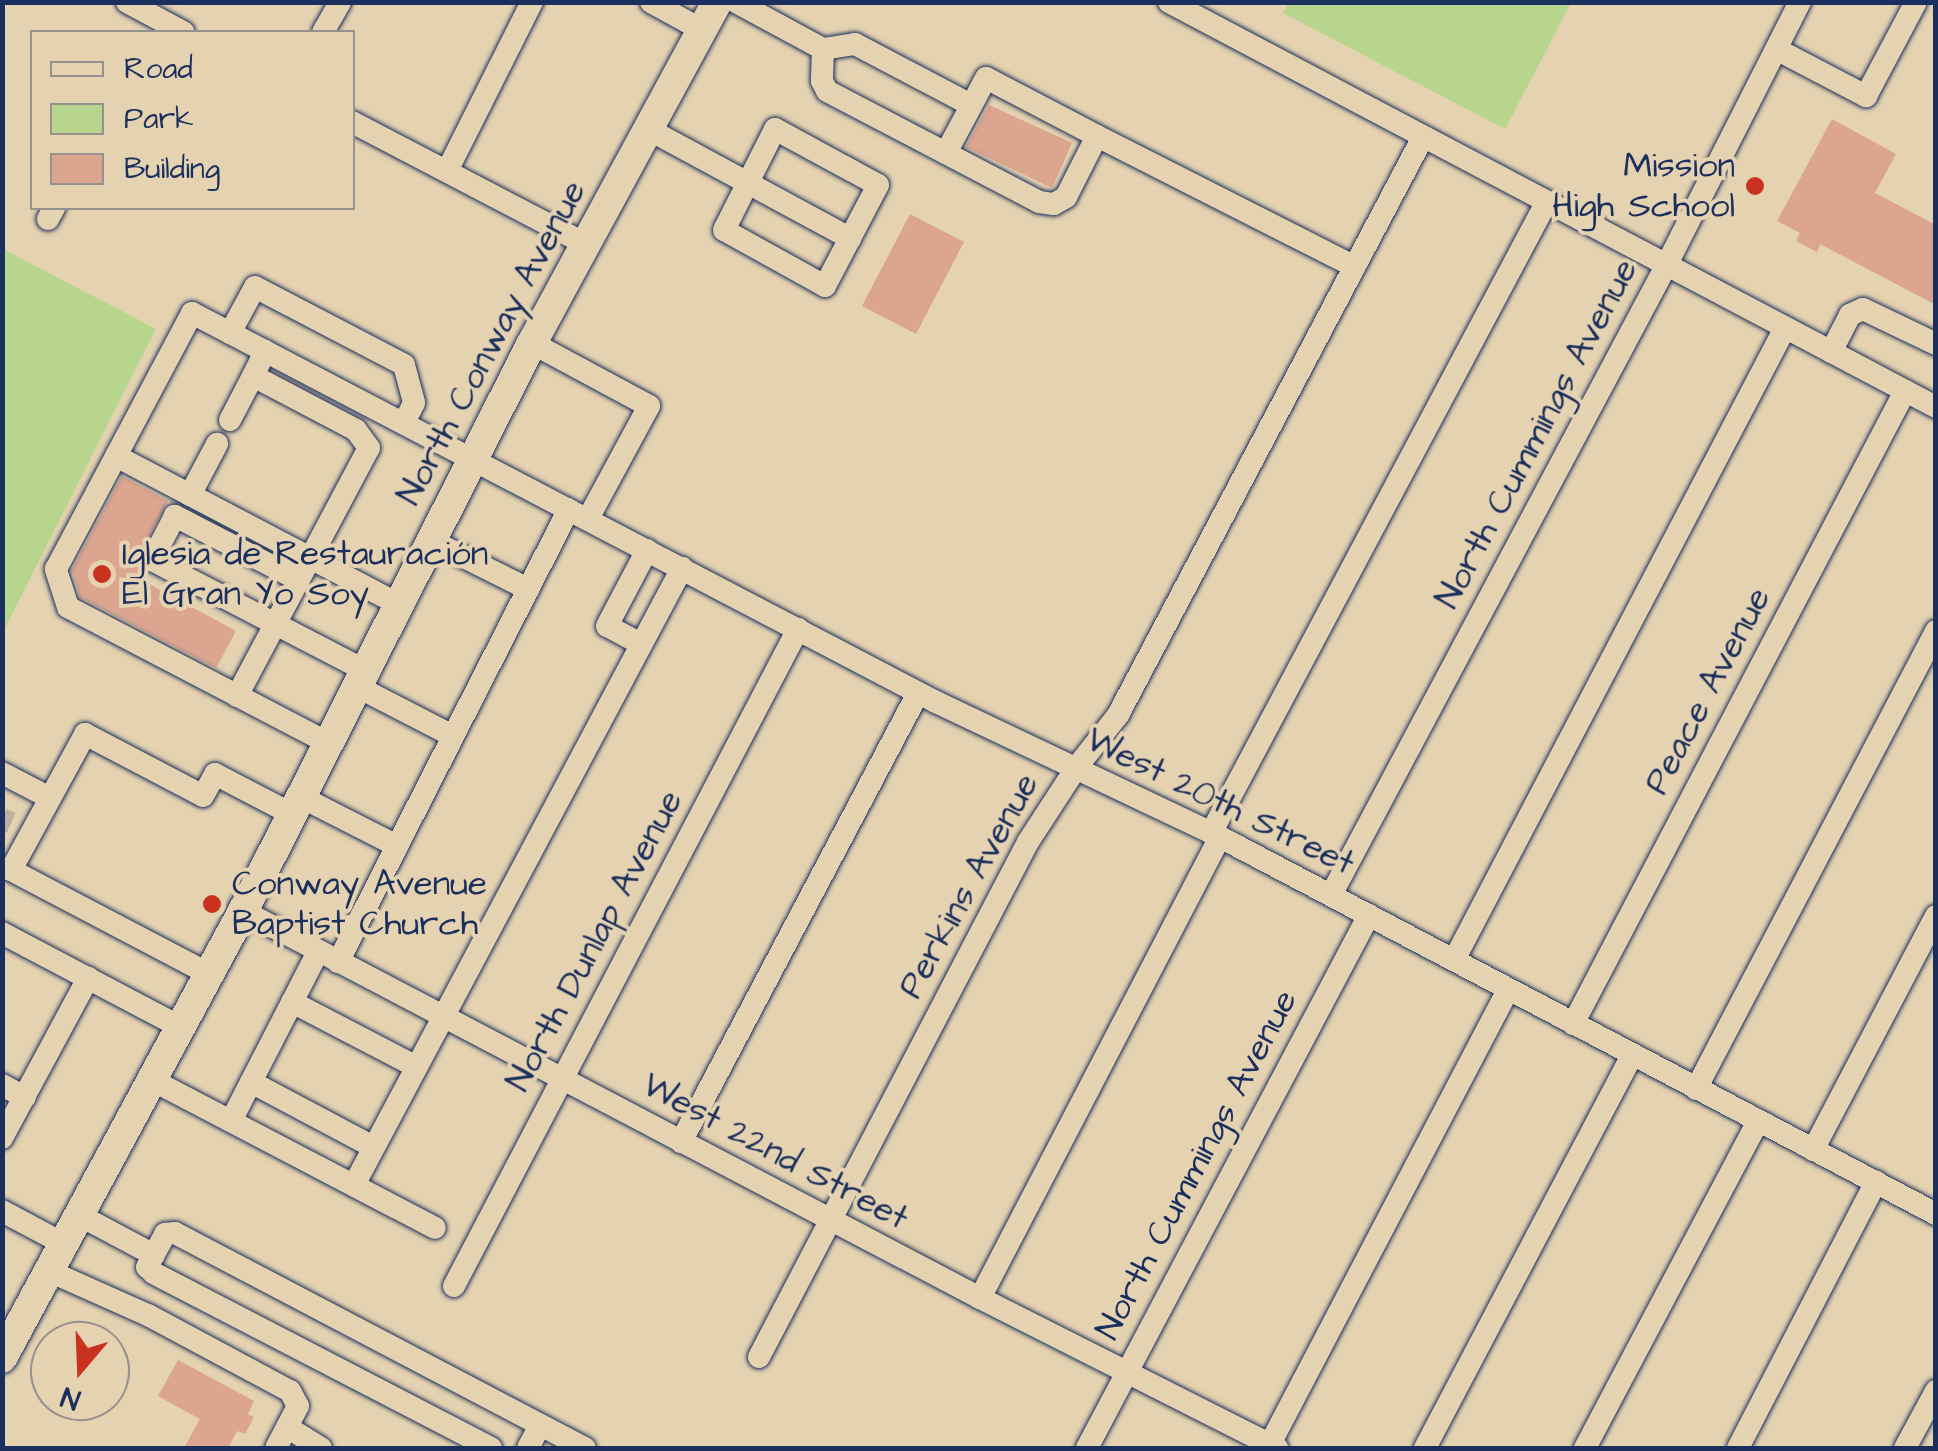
<!DOCTYPE html>
<meta charset="utf-8">
<style>
body{margin:0}
#map{position:relative;width:1938px;height:1451px;overflow:hidden;background:#e4d2b0;font-family:"Architects Daughter",sans-serif}
div>[style]{position:absolute}
[style*='--x']{left:calc(var(--x)*1px);top:calc(var(--y)*1px);width:calc(var(--w)*1px);rotate:calc(var(--a)*1deg)}
.green>*{inset:0;background:#b8d58d}
.building>*{inset:0;background:#dba590}
.minor-tunnel>*{height:22px;margin-top:-11px;transform-origin:0;background:repeating-linear-gradient(90deg,#bcb1a0 0 22px,transparent 0 33px)}
.roads{filter:drop-shadow(0 0 2px #1b2f5e) drop-shadow(0 0 2px #1b2f5e)}
.minor>*{height:22px;margin:-11px;padding:0 11px;transform-origin:11px;border-radius:11px;background:#e4d2b0}
.major>*{height:30px;margin:-15px;padding:0 15px;transform-origin:15px;border-radius:15px;background:#e4d2b0}
.dots>*{width:28px;height:28px;translate:-50% -50%;box-sizing:border-box;border:5px solid #e4d2b0;border-radius:50%}
span{translate:-50% -50%;white-space:nowrap;text-align:center;line-height:1.15;-webkit-text-stroke:8px #e4d2b0;paint-order:stroke}
.poi-label{font-size:35px;color:#1b2f5e}
.right{translate:-100% -50%;text-align:right}
.left{translate:0 -50%;text-align:left}
.street-label{font-size:35px;color:#1b2f5e}
.frame{position:absolute;inset:0;border:5px solid #1b2f5e;pointer-events:none}
.legend{position:absolute;left:30px;top:30px;width:325px;height:180px;box-sizing:border-box;background:#e4d2b0;border:2px solid #94918f;margin:0;padding:12px 18px;list-style:none;font-size:30px;color:#1b2f5e}
.legend li{display:flex;align-items:center;gap:20px;height:50px}
.legend b{width:50px;border:2px solid #94918f}
.north{position:absolute;left:30px;top:1321px;width:100px;height:100px;box-sizing:border-box;background:#e4d2b0;border:2px solid #94918f;border-radius:50%;rotate:199deg;font-size:28px;font-weight:700;line-height:40px;text-align:center;color:#1b2f5e}
.north::after{content:'';display:block;margin:auto;width:35px;height:45px;background:#c8321e;clip-path:polygon(50% 0,100% 100%,50% 72%,0 100%)}
</style>
<div id="map">
<div class="green">
<div style="clip-path:polygon(1289px 2px,1571px 2px,1571px 3px,1505px 129px,1283px 13px)"></div>
<div style="clip-path:polygon(3px 249px,156px 329px,3px 632px)"></div>
</div>
<div class="building">
<div style="clip-path:polygon(989px 105px,1072px 143px,1052px 188px,966px 147px)"></div>
<div style="clip-path:polygon(1832px 119px,1896px 154px,1875px 193px,1936px 225px,1936px 305px,1820px 244px,1817px 252px,1796px 241px,1800px 233px,1777px 221px)"></div>
<div style="clip-path:polygon(910px 214px,964px 242px,916px 334px,862px 306px)"></div>
<div style="clip-path:polygon(122px 476px,168px 501px,136px 560px,144px 572px,140px 579px,236px 631px,216px 668px,80px 597px,72px 570px)"></div>
<div style="clip-path:polygon(178px 1360px,254px 1401px,248px 1414px,254px 1417px,245px 1434px,237px 1431px,228px 1448px,184px 1448px,200px 1419px,158px 1396px)"></div>
</div>
<div class="minor-tunnel">
<div style="--x:2;--y:819;--w:10;--a:24"></div>
</div>
<div class="roads">
<div class="minor">
<div style="--x:127;--y:2;--w:64;--a:28.2"></div>
<div style="--x:651;--y:2;--w:58;--a:28.8"></div>
<div style="--x:736;--y:2;--w:99;--a:28.4"></div>
<div style="--x:823;--y:49;--w:32;--a:-9"></div>
<div style="--x:855;--y:44;--w:131;--a:27.7"></div>
<div style="--x:1169;--y:2;--w:867;--a:27.84"></div>
<div style="--x:323;--y:32;--w:34;--a:-60"></div>
<div style="--x:823;--y:49;--w:32;--a:92"></div>
<div style="--x:822;--y:81;--w:11;--a:63"></div>
<div style="--x:827;--y:91;--w:239;--a:27.6"></div>
<div style="--x:1039;--y:202;--w:15;--a:8"></div>
<div style="--x:1054;--y:204;--w:14;--a:-30"></div>
<div style="--x:1066;--y:197;--w:68;--a:-63.1"></div>
<div style="--x:1097;--y:136;--w:125;--a:-152.4"></div>
<div style="--x:986;--y:78;--w:85;--a:118.1"></div>
<div style="--x:1776;--y:49;--w:102;--a:27.6"></div>
<div style="--x:1866;--y:96;--w:106;--a:-62"></div>
<div style="--x:352;--y:122;--w:263;--a:27.6"></div>
<div style="--x:648;--y:129;--w:230;--a:28.4"></div>
<div style="--x:775;--y:129;--w:117;--a:28.5"></div>
<div style="--x:878;--y:185;--w:114;--a:117.7"></div>
<div style="--x:825;--y:286;--w:115;--a:-151"></div>
<div style="--x:724;--y:230;--w:113;--a:-63.2"></div>
<div style="--x:1097;--y:136;--w:289;--a:26.9"></div>
<div style="--x:447;--y:171;--w:189;--a:-63.3"></div>
<div style="--x:48;--y:219;--w:13;--a:-61"></div>
<div style="--x:230;--y:333;--w:52;--a:-61.5"></div>
<div style="--x:255;--y:287;--w:168;--a:27.6"></div>
<div style="--x:404;--y:365;--w:39;--a:75"></div>
<div style="--x:414;--y:403;--w:22;--a:117"></div>
<div style="--x:532;--y:343;--w:133;--a:28.3"></div>
<div style="--x:649;--y:406;--w:128;--a:118.4"></div>
<div style="--x:1831;--y:352;--w:42;--a:-62.8"></div>
<div style="--x:1850;--y:315;--w:14;--a:-25"></div>
<div style="--x:1863;--y:309;--w:81;--a:25.6"></div>
<div style="--x:230;--y:420;--w:50;--a:-62.4"></div>
<div style="--x:116;--y:456;--w:318;--a:27.7"></div>
<div style="--x:190;--y:495;--w:58;--a:-62.1"></div>
<div style="--x:430;--y:540;--w:110;--a:26.6"></div>
<div style="--x:299;--y:580;--w:140;--a:-152.7"></div>
<div style="--x:175;--y:516;--w:50;--a:117.6"></div>
<div style="--x:152;--y:560;--w:239;--a:27.4"></div>
<div style="--x:641;--y:644;--w:38;--a:-152"></div>
<div style="--x:607;--y:626;--w:86;--a:-62.2"></div>
<div style="--x:356;--y:686;--w:109;--a:27.3"></div>
<div style="--x:237;--y:696;--w:281;--a:-62"></div>
<div style="--x:369;--y:448;--w:22;--a:-126"></div>
<div style="--x:356;--y:430;--w:116;--a:-152.3"></div>
<div style="--x:253;--y:376;--w:28;--a:-64"></div>
<div style="--x:328;--y:743;--w:293;--a:-152.4"></div>
<div style="--x:68;--y:607;--w:40;--a:-108"></div>
<div style="--x:56;--y:569;--w:290;--a:-62"></div>
<div style="--x:192;--y:313;--w:840;--a:27.6"></div>
<div style="--x:936;--y:702;--w:314;--a:25.4"></div>
<div style="--x:1220;--y:837;--w:809;--a:27.77"></div>
<div style="--x:2;--y:773;--w:54;--a:27.5"></div>
<div style="--x:301;--y:797;--w:108;--a:27"></div>
<div style="--x:1211;--y:833;--w:714;--a:-62"></div>
<div style="--x:1331;--y:895;--w:713;--a:-61.96"></div>
<div style="--x:1666;--y:266;--w:296;--a:-63.1"></div>
<div style="--x:243;--y:911;--w:832;--a:27.7"></div>
<div style="--x:980;--y:1298;--w:333;--a:26.8"></div>
<div style="--x:2;--y:933;--w:201;--a:27.8"></div>
<div style="--x:1454;--y:960;--w:713;--a:-62.36"></div>
<div style="--x:338;--y:962;--w:508;--a:-62.98"></div>
<div style="--x:209;--y:974;--w:224;--a:-152.3"></div>
<div style="--x:11;--y:870;--w:155;--a:-61.4"></div>
<div style="--x:85;--y:734;--w:133;--a:27.7"></div>
<div style="--x:203;--y:796;--w:25;--a:-61"></div>
<div style="--x:215;--y:774;--w:87;--a:27.5"></div>
<div style="--x:292;--y:1002;--w:139;--a:27.5"></div>
<div style="--x:1573;--y:1024;--w:715;--a:-62.32"></div>
<div style="--x:152;--y:1080;--w:319;--a:27.6"></div>
<div style="--x:251;--y:1082;--w:138;--a:28"></div>
<div style="--x:2;--y:1085;--w:26;--a:28"></div>
<div style="--x:1696;--y:1089;--w:517;--a:-62.34"></div>
<div style="--x:231;--y:1121;--w:190;--a:-62.8"></div>
<div style="--x:2;--y:1138;--w:182;--a:-61.7"></div>
<div style="--x:681;--y:1142;--w:508;--a:-62.17"></div>
<div style="--x:1813;--y:1150;--w:264;--a:-62.3"></div>
<div style="--x:354;--y:1185;--w:699;--a:-62"></div>
<div style="--x:2;--y:1211;--w:70;--a:28"></div>
<div style="--x:79;--y:1215;--w:85;--a:28.1"></div>
<div style="--x:49;--y:1271;--w:108;--a:24"></div>
<div style="--x:148;--y:1315;--w:161;--a:28.2"></div>
<div style="--x:290;--y:1391;--w:17;--a:62"></div>
<div style="--x:298;--y:1406;--w:47;--a:117.6"></div>
<div style="--x:454;--y:1286;--w:742;--a:-62.36"></div>
<div style="--x:980;--y:1298;--w:520;--a:-62.5"></div>
<div style="--x:759;--y:1357;--w:581;--a:-62.42"></div>
<div style="--x:1028;--y:842;--w:88;--a:-57"></div>
<div style="--x:1076;--y:768;--w:68;--a:-51.6"></div>
<div style="--x:1118;--y:715;--w:651;--a:-62.18"></div>
<div style="--x:287;--y:1427;--w:40;--a:32"></div>
<div style="--x:1270;--y:1444;--w:513;--a:-62.34"></div>
<div style="--x:491;--y:1448;--w:380;--a:-152.6"></div>
<div style="--x:154;--y:1273;--w:9;--a:-139"></div>
<div style="--x:147;--y:1267;--w:38;--a:-61"></div>
<div style="--x:165;--y:1234;--w:10;--a:-6"></div>
<div style="--x:175;--y:1233;--w:463;--a:27.7"></div>
<div style="--x:528;--y:1448;--w:26;--a:-62"></div>
<div style="--x:1087;--y:1448;--w:603;--a:-62.12"></div>
<div style="--x:1425;--y:1448;--w:444;--a:-62.2"></div>
<div style="--x:1585;--y:1448;--w:370;--a:-62.1"></div>
<div style="--x:1738;--y:1448;--w:300;--a:-62.6"></div>
<div style="--x:1905;--y:1448;--w:65;--a:-61.5"></div>
</div>
<div class="major">
<div style="--x:2;--y:1358;--w:508;--a:-61.67"></div>
<div style="--x:243;--y:911;--w:637;--a:-63.03"></div>
<div style="--x:532;--y:343;--w:388;--a:-61.5"></div>
</div>
</div>
<div class="dots">
<div style="left:1755px;top:186px;background:#c8321e"></div>
<div style="left:102px;top:574px;background:#c8321e"></div>
<div style="left:212px;top:904px;background:#c8321e"></div>
</div>
<div class="poi-label">
<span class="right" style="left:1735px;top:186px">Mission<br>High School</span>
<span class="left" style="left:122px;top:574px">Iglesia de Restauración<br>El Gran Yo Soy</span>
<span class="left" style="left:232px;top:904px">Conway Avenue<br>Baptist Church</span>
</div>
<div class="street-label">
<span style="left:492px;top:343px;rotate:-62deg">North Conway Avenue</span>
<span style="left:1537px;top:434px;rotate:-62deg">North Cummings Avenue</span>
<span style="left:1708px;top:691px;rotate:-62deg">Peace Avenue</span>
<span style="left:1220px;top:802px;rotate:26deg">West 20th Street</span>
<span style="left:969px;top:886px;rotate:-61deg">Perkins Avenue</span>
<span style="left:595px;top:941px;rotate:-62deg">North Dunlap Avenue</span>
<span style="left:775px;top:1152px;rotate:28deg">West 22nd Street</span>
<span style="left:1197px;top:1165px;rotate:-62deg">North Cummings Avenue</span>
</div>
<div class="frame"></div>
<ul class="legend">
<li><b style="height:12px;background:#e4d2b0"></b>Road</li>
<li><b style="height:28px;background:#b8d58d"></b>Park</li>
<li><b style="height:28px;background:#dba590"></b>Building</li>
</ul>
<div class="north">N</div>
</div>
